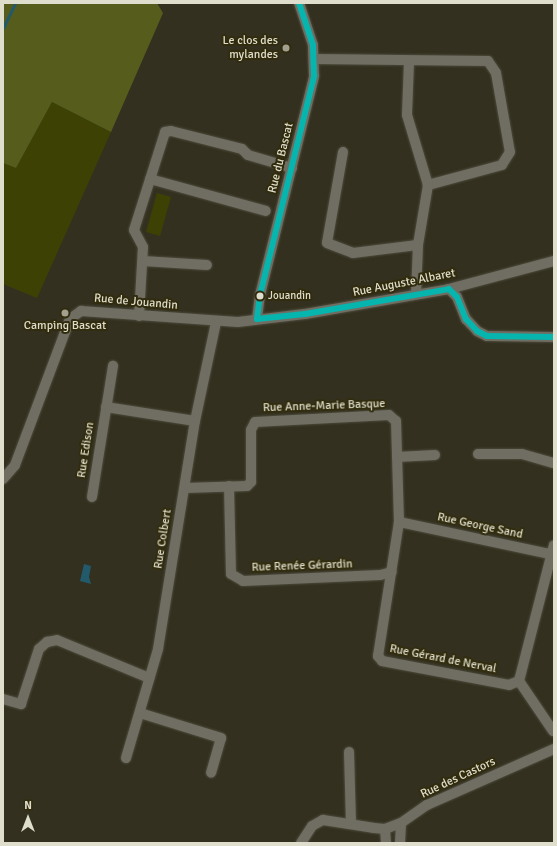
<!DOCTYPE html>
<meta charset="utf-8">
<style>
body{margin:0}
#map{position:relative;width:557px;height:846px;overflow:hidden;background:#33301f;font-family:Signika,sans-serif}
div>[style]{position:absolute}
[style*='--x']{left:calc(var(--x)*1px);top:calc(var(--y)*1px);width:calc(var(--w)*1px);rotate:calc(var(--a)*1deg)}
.green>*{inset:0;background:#3d4204}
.forest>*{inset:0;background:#565d1c}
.water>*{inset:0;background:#235a6b}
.stream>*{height:3px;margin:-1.5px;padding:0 1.5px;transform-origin:1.5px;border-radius:1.5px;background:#235a6b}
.roads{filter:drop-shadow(0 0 1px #4d4b3c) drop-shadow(0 0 1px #4d4b3c)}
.minor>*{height:10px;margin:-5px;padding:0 5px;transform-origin:5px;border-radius:5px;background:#706e62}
.bus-1>*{height:6px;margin:-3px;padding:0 3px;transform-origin:3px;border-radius:3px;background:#06b5ae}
.dots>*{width:11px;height:11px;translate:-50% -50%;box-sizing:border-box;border:2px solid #312c0d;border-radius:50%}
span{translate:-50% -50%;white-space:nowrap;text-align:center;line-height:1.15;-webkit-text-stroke:4px #312c0d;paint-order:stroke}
.bus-label{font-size:11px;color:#dfddcb}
.left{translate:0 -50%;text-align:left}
.poi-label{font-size:12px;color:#dfddcb}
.right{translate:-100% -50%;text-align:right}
.street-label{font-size:12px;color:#dfddcb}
.frame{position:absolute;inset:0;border:4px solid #dfddcb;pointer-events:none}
.north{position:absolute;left:8px;top:798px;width:40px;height:40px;-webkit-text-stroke:3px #312c0d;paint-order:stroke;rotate:0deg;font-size:11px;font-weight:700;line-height:16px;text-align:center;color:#dfddcb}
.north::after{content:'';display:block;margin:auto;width:14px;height:18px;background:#dfddcb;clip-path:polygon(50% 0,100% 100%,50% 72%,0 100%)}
</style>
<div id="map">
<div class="green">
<div style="clip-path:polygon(52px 102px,111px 132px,37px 298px,3px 284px,3px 163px,16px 168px)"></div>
<div style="clip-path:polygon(157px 193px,171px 197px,160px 236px,146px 232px)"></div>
</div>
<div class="forest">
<div style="clip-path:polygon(3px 3px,157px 3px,163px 13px,111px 132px,52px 102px,16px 168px,3px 163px)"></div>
</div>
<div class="water">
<div style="clip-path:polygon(84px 564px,91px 566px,89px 577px,91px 584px,80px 581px)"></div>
</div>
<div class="stream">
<div style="--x:3;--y:28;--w:28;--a:-64"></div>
</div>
<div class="roads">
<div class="minor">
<div style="--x:315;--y:59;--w:173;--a:0.7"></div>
<div style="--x:488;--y:61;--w:14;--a:56"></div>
<div style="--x:496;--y:73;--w:80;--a:80"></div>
<div style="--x:510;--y:152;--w:15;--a:122"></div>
<div style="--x:502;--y:165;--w:77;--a:164.9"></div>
<div style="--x:428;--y:185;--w:61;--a:99.5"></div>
<div style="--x:409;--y:62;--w:53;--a:92.2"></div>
<div style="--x:407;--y:115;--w:73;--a:73.3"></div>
<div style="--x:343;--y:152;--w:92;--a:100"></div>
<div style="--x:327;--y:243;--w:28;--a:21"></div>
<div style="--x:353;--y:253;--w:65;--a:-7"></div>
<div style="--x:418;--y:245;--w:49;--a:92.3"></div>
<div style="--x:150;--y:179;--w:120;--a:15.4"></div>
<div style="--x:143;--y:261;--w:64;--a:3.6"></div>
<div style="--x:449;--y:289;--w:11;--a:45"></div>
<div style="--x:457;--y:297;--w:24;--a:68"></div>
<div style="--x:466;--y:319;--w:16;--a:47"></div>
<div style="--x:477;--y:331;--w:11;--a:27"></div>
<div style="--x:487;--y:336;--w:67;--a:0.9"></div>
<div style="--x:139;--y:316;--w:69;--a:-86.7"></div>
<div style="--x:143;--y:247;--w:19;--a:-118"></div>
<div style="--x:134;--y:230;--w:103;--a:-72.4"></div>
<div style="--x:165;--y:132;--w:6;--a:-9"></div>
<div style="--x:171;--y:131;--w:73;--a:14.2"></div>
<div style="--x:242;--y:149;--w:8;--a:45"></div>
<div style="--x:248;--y:155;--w:46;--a:16.5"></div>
<div style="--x:257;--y:319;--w:24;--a:-83"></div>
<div style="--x:260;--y:295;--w:226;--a:-76.1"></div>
<div style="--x:314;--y:76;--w:31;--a:-92"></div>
<div style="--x:313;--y:45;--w:44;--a:-108.4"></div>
<div style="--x:106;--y:407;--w:90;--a:8.9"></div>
<div style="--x:478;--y:454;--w:44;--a:0"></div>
<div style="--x:522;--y:454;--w:33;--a:16"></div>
<div style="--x:397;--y:457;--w:38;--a:-3"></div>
<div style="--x:3;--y:479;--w:18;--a:-49"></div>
<div style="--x:15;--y:465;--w:156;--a:-69.4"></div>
<div style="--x:70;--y:319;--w:14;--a:-36"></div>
<div style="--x:81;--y:311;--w:157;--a:4"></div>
<div style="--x:238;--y:322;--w:67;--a:-6.8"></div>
<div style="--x:305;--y:314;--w:146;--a:-9.8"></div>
<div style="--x:449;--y:289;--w:109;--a:-14.9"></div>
<div style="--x:229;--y:486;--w:88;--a:88.7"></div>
<div style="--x:231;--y:574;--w:14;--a:30"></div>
<div style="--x:243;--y:581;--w:137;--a:-2.5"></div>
<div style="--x:380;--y:575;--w:12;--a:-14"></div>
<div style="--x:185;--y:488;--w:62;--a:-1.8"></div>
<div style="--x:247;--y:486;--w:6;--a:-45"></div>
<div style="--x:251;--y:482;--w:52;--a:-90"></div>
<div style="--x:251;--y:430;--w:9;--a:-63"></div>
<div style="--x:255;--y:422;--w:134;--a:-3"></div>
<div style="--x:389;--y:415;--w:9;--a:41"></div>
<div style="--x:396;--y:421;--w:101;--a:88.3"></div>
<div style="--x:399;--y:522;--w:136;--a:98.9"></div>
<div style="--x:378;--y:656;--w:6;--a:51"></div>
<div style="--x:382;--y:661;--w:129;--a:10.7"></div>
<div style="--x:509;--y:685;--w:11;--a:-22"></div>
<div style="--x:92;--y:497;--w:133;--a:-80.9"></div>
<div style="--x:399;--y:522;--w:158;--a:12"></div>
<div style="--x:3;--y:699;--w:19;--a:16"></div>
<div style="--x:21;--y:704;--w:58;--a:-71.9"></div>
<div style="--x:39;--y:649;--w:11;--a:-41"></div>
<div style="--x:47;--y:642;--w:10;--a:-11"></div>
<div style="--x:57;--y:640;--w:100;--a:22.4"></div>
<div style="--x:140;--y:713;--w:85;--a:17.2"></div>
<div style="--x:221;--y:738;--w:36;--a:106"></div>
<div style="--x:553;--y:731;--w:60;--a:-124.2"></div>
<div style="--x:519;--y:681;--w:140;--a:-75.6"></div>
<div style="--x:349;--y:752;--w:72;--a:88.4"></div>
<div style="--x:126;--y:758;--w:114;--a:-73.6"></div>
<div style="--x:158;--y:649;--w:231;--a:-80.8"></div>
<div style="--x:195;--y:421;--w:101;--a:-78"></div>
<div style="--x:385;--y:829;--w:14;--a:86"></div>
<div style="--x:301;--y:843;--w:20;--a:-57"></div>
<div style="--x:312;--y:826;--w:13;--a:-29"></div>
<div style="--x:323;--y:820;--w:52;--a:8.9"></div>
<div style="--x:374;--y:828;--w:11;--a:5"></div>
<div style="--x:385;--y:829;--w:17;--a:-21"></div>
<div style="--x:401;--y:823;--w:32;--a:-35"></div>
<div style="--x:427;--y:805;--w:139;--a:-23.8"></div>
<div style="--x:400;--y:843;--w:20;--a:-87"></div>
</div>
</div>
<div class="bus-1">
<div style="--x:449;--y:289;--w:11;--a:45"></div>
<div style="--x:457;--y:297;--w:24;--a:68"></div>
<div style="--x:466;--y:319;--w:16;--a:47"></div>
<div style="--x:477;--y:331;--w:11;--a:27"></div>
<div style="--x:487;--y:336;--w:67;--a:0.9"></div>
<div style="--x:257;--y:319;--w:24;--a:-83"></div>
<div style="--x:260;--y:295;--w:226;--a:-76.1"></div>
<div style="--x:314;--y:76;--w:31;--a:-92"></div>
<div style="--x:313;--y:45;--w:44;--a:-108.4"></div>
<div style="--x:257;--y:319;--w:48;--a:-5.9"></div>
<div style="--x:305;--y:314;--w:146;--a:-9.8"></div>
</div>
<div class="dots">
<div style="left:286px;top:48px;background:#a3a08f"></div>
<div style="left:260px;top:296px;background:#dfddcb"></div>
<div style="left:65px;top:313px;background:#a3a08f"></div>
</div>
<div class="bus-label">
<span class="left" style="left:268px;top:296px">Jouandin</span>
</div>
<div class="poi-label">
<span class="right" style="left:278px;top:48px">Le clos des<br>mylandes</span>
<span style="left:65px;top:326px">Camping Bascat</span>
</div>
<div class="street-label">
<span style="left:281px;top:158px;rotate:-76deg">Rue du Bascat</span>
<span style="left:404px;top:283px;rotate:-11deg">Rue Auguste Albaret</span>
<span style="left:136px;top:302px;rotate:5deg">Rue de Jouandin</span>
<span style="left:324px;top:406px;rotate:-2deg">Rue Anne-Marie Basque</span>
<span style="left:86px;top:450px;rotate:-81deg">Rue Edison</span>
<span style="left:480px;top:526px;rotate:12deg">Rue George Sand</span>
<span style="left:163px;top:539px;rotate:-81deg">Rue Colbert</span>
<span style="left:302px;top:566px;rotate:-2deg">Rue Renée Gérardin</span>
<span style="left:443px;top:659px;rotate:11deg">Rue Gérard de Nerval</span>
<span style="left:458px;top:778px;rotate:-25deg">Rue des Castors</span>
</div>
<div class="frame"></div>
<div class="north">N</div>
</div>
